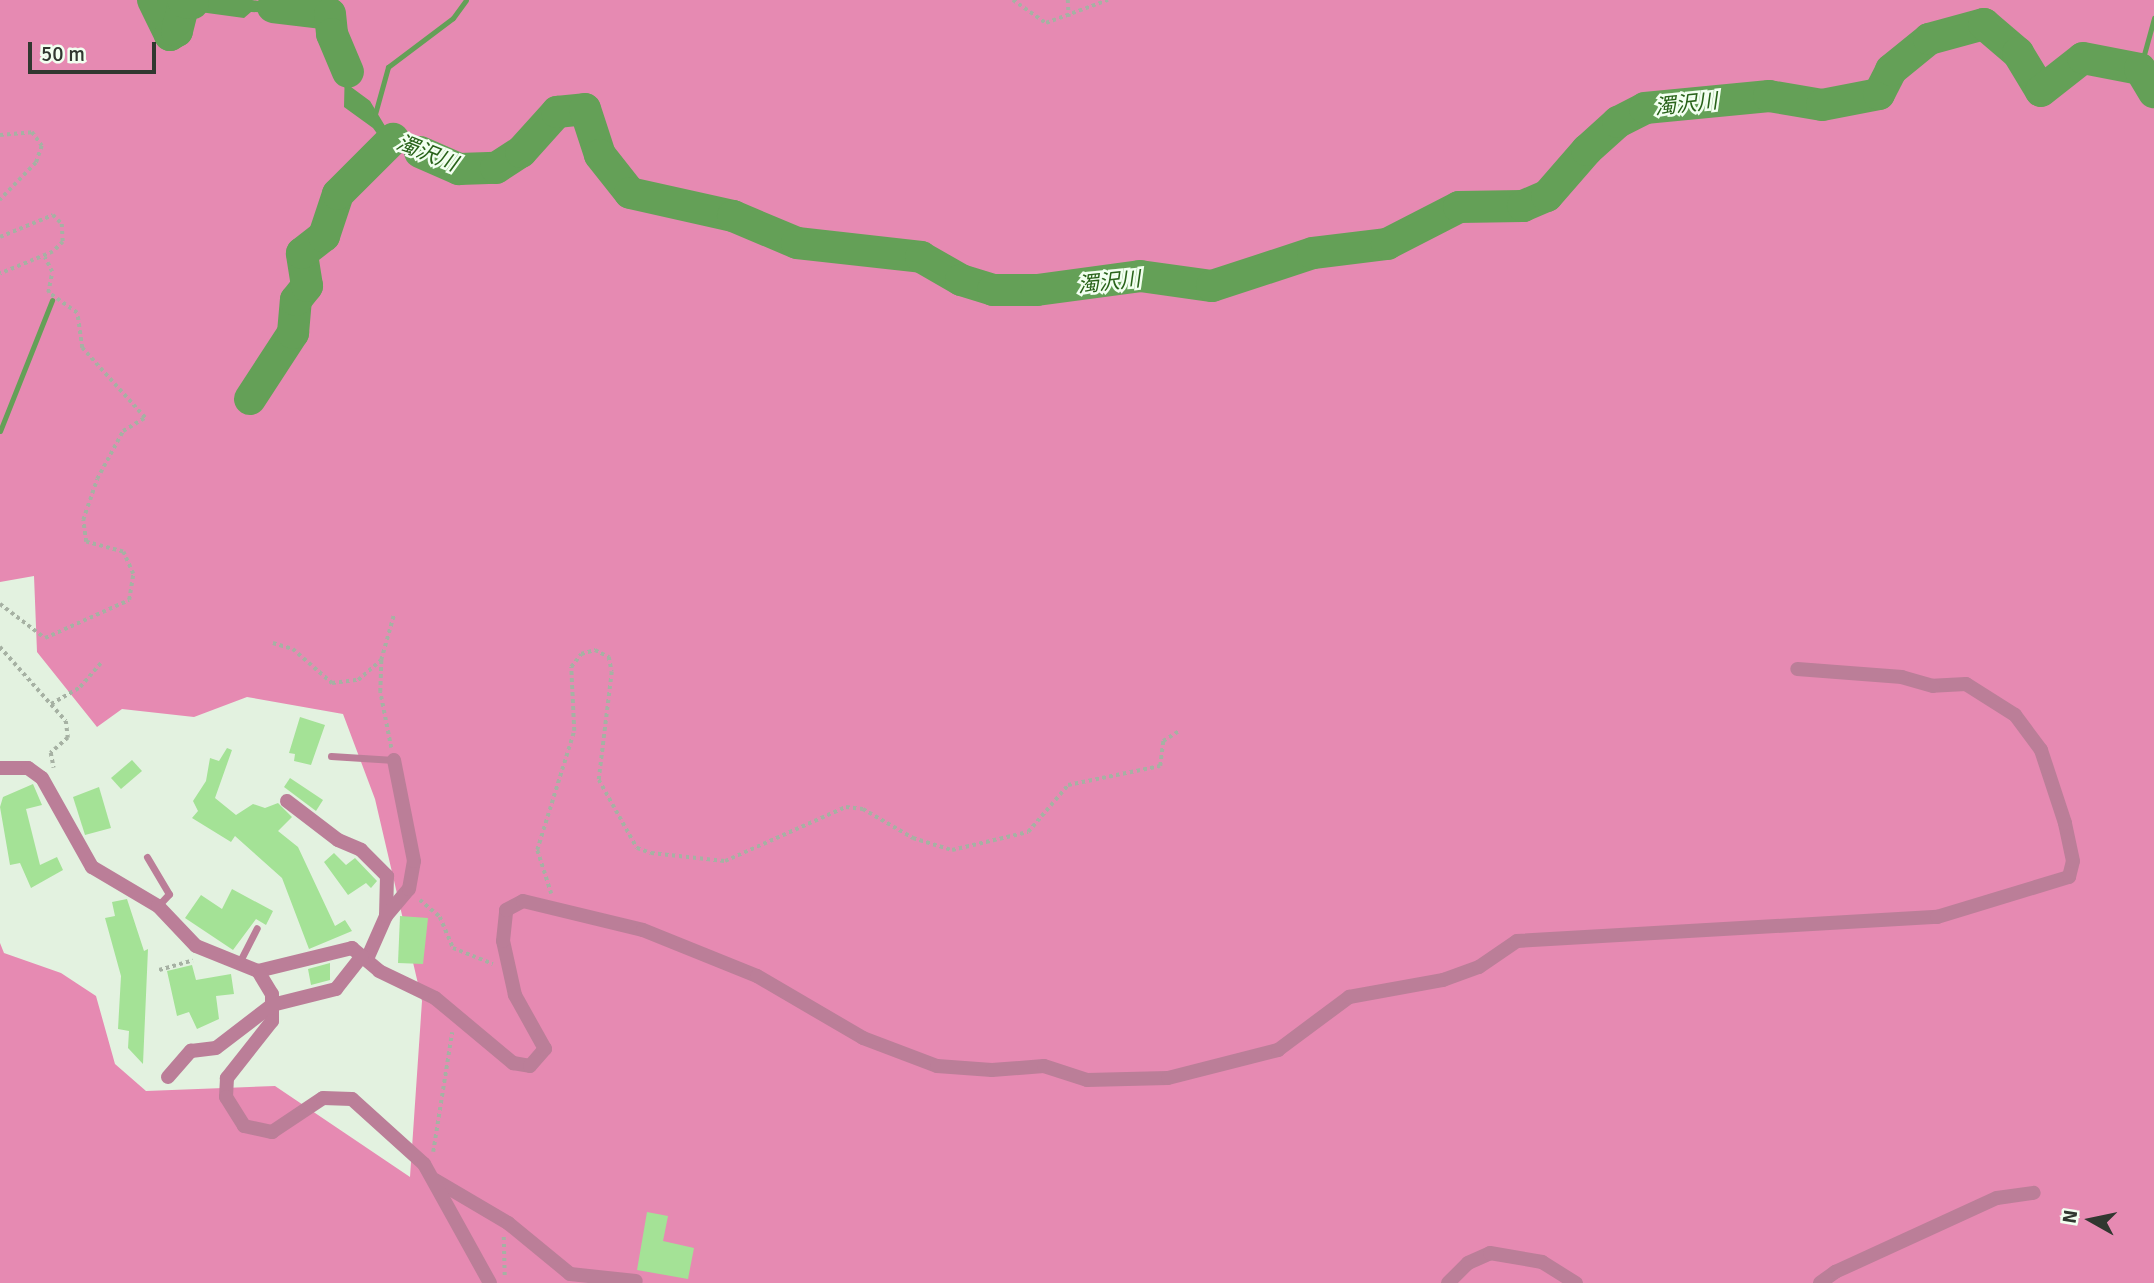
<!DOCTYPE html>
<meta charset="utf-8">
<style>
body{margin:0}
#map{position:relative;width:2154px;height:1283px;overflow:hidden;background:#e3f2e0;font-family:Signika,"Noto Sans JP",sans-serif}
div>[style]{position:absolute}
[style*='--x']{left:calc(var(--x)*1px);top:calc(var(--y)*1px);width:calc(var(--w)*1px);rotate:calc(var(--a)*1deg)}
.forest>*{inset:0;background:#e68ab2}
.water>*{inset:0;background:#64a057}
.stream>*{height:5px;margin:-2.5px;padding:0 2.5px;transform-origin:2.5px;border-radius:2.5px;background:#64a057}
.river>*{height:32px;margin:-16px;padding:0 16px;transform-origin:16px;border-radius:16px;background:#64a057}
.building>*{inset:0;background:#a4e296}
.path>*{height:3.5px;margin-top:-1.75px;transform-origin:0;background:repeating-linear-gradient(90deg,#a6b1a3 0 3.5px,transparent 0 7px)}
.service>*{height:7px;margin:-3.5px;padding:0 3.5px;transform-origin:3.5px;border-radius:3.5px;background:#bb7e98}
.minor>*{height:14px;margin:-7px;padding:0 7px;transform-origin:7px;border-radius:7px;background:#bb7e98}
.tertiary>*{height:14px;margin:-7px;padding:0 7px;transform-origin:7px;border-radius:7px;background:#bb7e98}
span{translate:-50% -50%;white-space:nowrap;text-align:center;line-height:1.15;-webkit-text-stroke:5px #f2fff0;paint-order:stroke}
.water-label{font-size:21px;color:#286219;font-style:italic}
.north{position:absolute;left:2056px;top:1185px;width:70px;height:70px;-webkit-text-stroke:5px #f2fff0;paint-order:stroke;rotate:279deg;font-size:19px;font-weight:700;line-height:28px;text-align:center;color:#313730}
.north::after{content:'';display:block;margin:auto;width:24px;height:32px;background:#313730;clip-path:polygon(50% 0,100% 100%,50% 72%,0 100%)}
.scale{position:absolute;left:28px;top:42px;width:128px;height:32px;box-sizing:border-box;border:4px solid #313730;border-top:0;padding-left:9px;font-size:21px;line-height:24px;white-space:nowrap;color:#313730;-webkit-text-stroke:5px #f2fff0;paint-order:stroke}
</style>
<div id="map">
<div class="forest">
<div style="clip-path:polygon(0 0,2154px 0,2154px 1283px,0 1283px,0 943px,4px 953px,61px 973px,96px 996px,115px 1064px,146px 1091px,275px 1086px,410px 1177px,422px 1001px,375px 799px,343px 714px,247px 697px,194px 717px,122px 709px,97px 727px,37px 652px,34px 576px,0 582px)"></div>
</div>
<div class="water">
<div style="clip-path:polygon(181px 0,252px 0,316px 10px,314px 14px,251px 12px,244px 18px,185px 10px,180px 32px,173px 36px)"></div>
<div style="clip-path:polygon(335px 31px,350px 64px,351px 87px,370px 101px,388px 131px,461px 165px,459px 171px,387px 147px,373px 128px,344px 107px,345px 65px,330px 32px)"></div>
</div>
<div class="stream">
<div style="--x:2140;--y:69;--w:53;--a:-74.6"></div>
<div style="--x:375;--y:114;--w:49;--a:-74.5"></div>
<div style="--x:388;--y:67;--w:81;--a:-37"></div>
<div style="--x:453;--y:18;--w:22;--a:-54"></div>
<div style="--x:0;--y:431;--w:141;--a:-68.3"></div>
</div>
<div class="river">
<div style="--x:153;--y:0;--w:39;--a:64"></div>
<div style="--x:170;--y:35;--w:8;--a:-30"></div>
<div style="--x:177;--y:31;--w:30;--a:-76"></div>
<div style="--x:184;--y:2;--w:9;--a:6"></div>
<div style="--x:273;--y:7;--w:57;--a:7"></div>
<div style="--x:330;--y:14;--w:20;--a:84"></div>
<div style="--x:332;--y:34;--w:41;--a:67.2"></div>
<div style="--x:420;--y:152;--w:43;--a:23.6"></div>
<div style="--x:459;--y:169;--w:37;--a:-2"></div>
<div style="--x:496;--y:168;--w:30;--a:-33"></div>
<div style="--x:521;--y:152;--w:54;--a:-48"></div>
<div style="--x:557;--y:112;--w:28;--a:-6"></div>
<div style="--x:585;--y:109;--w:48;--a:71.9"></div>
<div style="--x:600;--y:155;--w:48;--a:51.7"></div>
<div style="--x:630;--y:193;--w:106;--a:12.6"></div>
<div style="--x:733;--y:216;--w:69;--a:22.9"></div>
<div style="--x:797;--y:243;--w:125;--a:6.4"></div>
<div style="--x:921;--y:257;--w:46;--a:29.9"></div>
<div style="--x:961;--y:280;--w:34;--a:17"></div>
<div style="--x:993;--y:290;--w:44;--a:0"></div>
<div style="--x:1037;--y:290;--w:104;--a:-7.7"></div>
<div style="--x:1140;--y:276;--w:73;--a:7.9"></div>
<div style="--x:1212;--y:286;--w:106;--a:-18.1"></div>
<div style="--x:1313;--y:253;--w:75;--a:-6.9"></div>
<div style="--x:1387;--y:244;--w:81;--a:-27.2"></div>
<div style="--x:1459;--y:207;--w:64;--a:-0.9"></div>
<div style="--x:1523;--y:206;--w:26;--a:-23"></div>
<div style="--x:1547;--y:196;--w:61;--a:-49"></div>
<div style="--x:1587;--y:150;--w:42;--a:-42.1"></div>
<div style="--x:1618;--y:122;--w:30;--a:-27"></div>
<div style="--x:1645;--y:108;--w:125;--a:-5.5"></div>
<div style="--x:1769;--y:96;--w:54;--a:9.6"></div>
<div style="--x:1822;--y:105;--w:58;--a:-10.9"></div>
<div style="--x:1879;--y:94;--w:27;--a:-63"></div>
<div style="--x:1891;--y:70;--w:49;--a:-39.2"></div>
<div style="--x:1929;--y:39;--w:57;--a:-15.3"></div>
<div style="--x:1984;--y:24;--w:45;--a:40.5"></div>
<div style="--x:2018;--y:53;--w:44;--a:58.8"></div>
<div style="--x:2041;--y:91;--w:53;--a:-38.2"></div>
<div style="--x:2083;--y:58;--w:58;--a:10.9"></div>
<div style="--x:2140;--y:69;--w:27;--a:59"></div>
<div style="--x:250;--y:399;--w:79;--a:-56.9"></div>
<div style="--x:293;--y:333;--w:33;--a:-85"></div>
<div style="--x:296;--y:300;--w:18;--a:-52"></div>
<div style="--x:307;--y:286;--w:33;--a:-99"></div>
<div style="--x:302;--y:253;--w:28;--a:-38"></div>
<div style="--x:324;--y:236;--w:44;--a:-71.6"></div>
<div style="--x:338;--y:194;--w:78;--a:-45"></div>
</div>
<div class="building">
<div style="clip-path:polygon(300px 717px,325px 725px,311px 765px,294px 761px,295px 754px,289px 753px)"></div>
<div style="clip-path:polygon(227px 748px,232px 750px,215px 798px,236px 815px,253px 804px,265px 808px,278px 803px,292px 817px,278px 831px,298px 847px,335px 926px,345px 920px,352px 931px,309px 949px,282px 878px,235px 836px,231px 842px,192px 818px,198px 811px,193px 801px,206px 781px,210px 758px,219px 761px)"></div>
<div style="clip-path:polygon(132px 760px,142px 771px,121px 789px,111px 778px)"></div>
<div style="clip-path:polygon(290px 778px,323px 800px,316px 811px,284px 787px)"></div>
<div style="clip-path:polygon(33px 784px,42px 805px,26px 809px,40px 865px,57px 857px,63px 870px,31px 888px,20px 863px,10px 865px,0 807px,3px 797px)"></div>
<div style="clip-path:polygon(99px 787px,111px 828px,85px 835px,73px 797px)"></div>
<div style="clip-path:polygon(334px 853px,346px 865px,355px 858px,377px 881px,371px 888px,366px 883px,348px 895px,324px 862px)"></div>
<div style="clip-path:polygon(232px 889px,273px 911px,266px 925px,256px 919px,233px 950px,185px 918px,201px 895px,222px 909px)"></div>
<div style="clip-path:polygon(127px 899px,144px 951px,148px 949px,143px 1064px,128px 1048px,129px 1031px,118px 1029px,121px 976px,105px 918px,115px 916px,112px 902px)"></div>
<div style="clip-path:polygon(400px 916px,428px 918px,423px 964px,398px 963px)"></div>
<div style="clip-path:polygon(330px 963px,330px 980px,311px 985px,308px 969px)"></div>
<div style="clip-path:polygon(192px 965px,196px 980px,231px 974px,234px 994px,216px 996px,219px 1019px,197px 1029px,189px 1012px,177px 1016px,167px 971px)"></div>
<div style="clip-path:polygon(647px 1212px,668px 1216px,663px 1241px,694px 1248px,688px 1279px,637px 1270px)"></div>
</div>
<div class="path">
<div style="--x:1013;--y:0;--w:40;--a:34.9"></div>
<div style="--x:1046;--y:23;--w:66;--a:-20.4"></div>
<div style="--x:1068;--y:0;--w:17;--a:87"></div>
<div style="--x:0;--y:135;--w:32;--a:-5"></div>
<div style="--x:32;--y:132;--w:17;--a:54"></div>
<div style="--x:42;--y:146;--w:18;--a:109"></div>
<div style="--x:36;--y:163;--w:52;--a:134.2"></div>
<div style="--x:0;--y:237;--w:57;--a:-22.5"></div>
<div style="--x:53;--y:215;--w:13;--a:45"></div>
<div style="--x:62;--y:224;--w:18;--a:87"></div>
<div style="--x:63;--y:242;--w:14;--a:135"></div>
<div style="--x:53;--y:252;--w:57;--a:157.5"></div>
<div style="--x:0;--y:604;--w:56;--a:37.1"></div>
<div style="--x:45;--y:638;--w:92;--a:-24.3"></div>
<div style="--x:129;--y:600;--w:26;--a:-81"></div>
<div style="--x:133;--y:574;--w:24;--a:-114"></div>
<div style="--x:123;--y:552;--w:38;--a:-165"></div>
<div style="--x:86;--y:542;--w:22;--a:-98"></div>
<div style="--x:83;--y:520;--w:43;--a:-71.1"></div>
<div style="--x:97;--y:479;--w:55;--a:-61.6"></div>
<div style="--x:123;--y:431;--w:26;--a:-31"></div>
<div style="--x:145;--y:418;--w:94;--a:-132"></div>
<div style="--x:82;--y:348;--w:35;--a:-98"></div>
<div style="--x:77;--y:313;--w:35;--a:-145"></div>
<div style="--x:48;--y:293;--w:21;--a:-79"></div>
<div style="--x:52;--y:272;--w:16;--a:-117"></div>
<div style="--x:273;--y:643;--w:21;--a:17"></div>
<div style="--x:293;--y:649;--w:52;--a:41.1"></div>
<div style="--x:332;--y:683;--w:26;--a:-7"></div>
<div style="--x:358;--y:680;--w:30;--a:-41"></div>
<div style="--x:0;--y:647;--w:99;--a:48.3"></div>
<div style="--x:66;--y:721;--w:17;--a:83"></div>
<div style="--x:68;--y:738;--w:23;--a:139"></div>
<div style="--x:51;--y:753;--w:15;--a:79"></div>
<div style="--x:51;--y:704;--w:34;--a:-30"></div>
<div style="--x:80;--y:687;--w:33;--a:-49"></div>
<div style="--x:391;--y:748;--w:57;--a:-101.1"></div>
<div style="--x:380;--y:692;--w:32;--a:-88"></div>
<div style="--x:381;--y:660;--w:48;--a:-74.2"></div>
<div style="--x:551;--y:894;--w:46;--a:-107.7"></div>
<div style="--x:537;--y:850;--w:125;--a:-72.7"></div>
<div style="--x:574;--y:731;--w:64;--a:-92.7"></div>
<div style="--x:571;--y:667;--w:16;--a:-52"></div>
<div style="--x:581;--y:654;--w:15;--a:-16"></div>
<div style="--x:595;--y:650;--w:16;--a:27"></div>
<div style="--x:609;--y:657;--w:15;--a:79"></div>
<div style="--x:612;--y:672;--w:109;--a:96.9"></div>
<div style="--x:599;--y:780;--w:78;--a:60.8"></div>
<div style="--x:637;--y:848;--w:15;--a:20"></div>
<div style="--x:651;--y:853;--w:74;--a:6.2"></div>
<div style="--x:725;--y:861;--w:133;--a:-24.1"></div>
<div style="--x:846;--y:807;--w:17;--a:7"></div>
<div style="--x:863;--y:809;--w:58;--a:30.1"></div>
<div style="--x:913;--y:838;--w:41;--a:17.1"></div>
<div style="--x:952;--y:850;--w:78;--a:-13.3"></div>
<div style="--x:1028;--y:832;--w:62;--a:-49.6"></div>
<div style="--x:1068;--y:785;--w:94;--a:-11.7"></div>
<div style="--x:1160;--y:766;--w:25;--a:-83"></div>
<div style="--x:1163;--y:741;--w:19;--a:-32"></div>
<div style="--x:420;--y:900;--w:26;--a:40"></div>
<div style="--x:440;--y:917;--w:34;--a:67"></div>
<div style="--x:453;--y:948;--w:43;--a:21.8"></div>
<div style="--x:159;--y:970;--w:35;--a:-16"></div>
<div style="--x:433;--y:1152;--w:121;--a:-81"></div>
<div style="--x:504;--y:1237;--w:40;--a:88.6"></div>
</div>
<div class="service">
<div style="--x:331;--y:756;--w:63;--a:3.6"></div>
<div style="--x:147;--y:857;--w:43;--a:59.3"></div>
<div style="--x:169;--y:894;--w:16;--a:133"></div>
<div style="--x:239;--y:963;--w:39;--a:-63"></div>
</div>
<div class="minor">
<div style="--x:287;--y:801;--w:64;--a:37.4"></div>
<div style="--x:338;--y:840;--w:25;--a:23"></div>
<div style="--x:361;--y:850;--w:37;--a:45"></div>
<div style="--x:387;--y:876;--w:40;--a:91.4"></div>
<div style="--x:386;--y:916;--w:47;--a:113.8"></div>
<div style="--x:386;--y:916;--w:35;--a:-50"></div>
<div style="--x:409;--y:889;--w:28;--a:-80"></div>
<div style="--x:414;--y:861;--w:103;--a:-101.2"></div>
<div style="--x:258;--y:971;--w:97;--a:-13.7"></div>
<div style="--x:352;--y:948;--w:35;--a:40"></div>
<div style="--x:379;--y:971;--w:62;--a:25.7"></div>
<div style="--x:435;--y:998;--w:102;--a:39.8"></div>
<div style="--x:513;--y:1063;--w:17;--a:10"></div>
<div style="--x:530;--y:1066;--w:23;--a:-49"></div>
<div style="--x:545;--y:1049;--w:62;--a:-119.1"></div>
<div style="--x:515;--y:995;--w:55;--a:-102.5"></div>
<div style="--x:503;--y:941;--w:31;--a:-84"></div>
<div style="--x:506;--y:910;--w:19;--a:-28"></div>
<div style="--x:523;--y:901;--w:123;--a:13.6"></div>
<div style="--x:643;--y:930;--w:123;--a:22"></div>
<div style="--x:757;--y:976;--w:123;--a:30.3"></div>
<div style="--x:863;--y:1038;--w:79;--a:20.7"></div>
<div style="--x:937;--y:1066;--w:55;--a:4.2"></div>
<div style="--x:992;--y:1070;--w:52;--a:-4.4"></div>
<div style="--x:1044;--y:1066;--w:45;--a:18"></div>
<div style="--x:1087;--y:1080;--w:81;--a:-1.4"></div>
<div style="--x:1168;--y:1078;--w:114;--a:-14.3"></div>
<div style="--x:1278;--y:1050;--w:89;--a:-36.7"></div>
<div style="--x:1349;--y:997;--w:96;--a:-10.3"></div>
<div style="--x:1443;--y:980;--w:38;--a:-20"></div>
<div style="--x:1479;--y:967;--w:46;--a:-34.4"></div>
<div style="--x:1517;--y:941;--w:421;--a:-3.3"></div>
<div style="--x:1937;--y:917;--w:138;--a:-16.9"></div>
<div style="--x:2069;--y:877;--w:16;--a:-76"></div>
<div style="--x:2073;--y:861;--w:39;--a:-102"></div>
<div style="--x:2065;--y:823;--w:77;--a:-108.2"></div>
<div style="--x:2041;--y:750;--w:44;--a:-126.6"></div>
<div style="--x:2015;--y:715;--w:58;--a:-147.7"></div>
<div style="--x:1966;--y:684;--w:33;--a:177"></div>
<div style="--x:1933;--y:686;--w:32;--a:-164"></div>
<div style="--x:1902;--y:677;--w:105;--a:-175.6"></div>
<div style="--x:168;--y:1077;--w:35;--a:-49"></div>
<div style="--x:191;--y:1051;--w:25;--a:-7"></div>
<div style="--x:216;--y:1048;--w:71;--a:-37.5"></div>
<div style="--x:272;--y:1005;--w:66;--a:-14"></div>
<div style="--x:336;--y:989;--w:42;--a:-51.8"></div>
<div style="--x:435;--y:1180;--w:85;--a:30.5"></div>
<div style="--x:508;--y:1223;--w:80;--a:39.4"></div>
<div style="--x:570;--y:1274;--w:66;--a:6.1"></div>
<div style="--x:1448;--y:1283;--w:28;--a:-45"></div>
<div style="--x:1468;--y:1263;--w:24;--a:-24"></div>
<div style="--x:1490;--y:1253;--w:53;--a:9.8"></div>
<div style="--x:1542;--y:1262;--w:40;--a:32"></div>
<div style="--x:1820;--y:1283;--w:19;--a:-36"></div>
<div style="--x:1835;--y:1272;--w:178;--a:-24.6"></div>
<div style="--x:1997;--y:1198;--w:37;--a:-8"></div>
</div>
<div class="tertiary">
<div style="--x:0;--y:768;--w:28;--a:0"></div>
<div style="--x:28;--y:768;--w:17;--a:36"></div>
<div style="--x:42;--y:778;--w:102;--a:60.7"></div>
<div style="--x:92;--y:867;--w:77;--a:30.6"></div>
<div style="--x:158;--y:906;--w:55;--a:46.5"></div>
<div style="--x:196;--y:946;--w:67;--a:22"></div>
<div style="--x:258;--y:971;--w:27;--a:59"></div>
<div style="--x:272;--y:994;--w:27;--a:90"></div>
<div style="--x:272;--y:1021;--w:73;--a:128.3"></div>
<div style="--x:227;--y:1078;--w:19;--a:93"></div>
<div style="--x:226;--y:1097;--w:34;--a:58"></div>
<div style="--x:244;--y:1126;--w:29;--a:12"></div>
<div style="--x:272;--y:1132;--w:61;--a:-33.7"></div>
<div style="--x:323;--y:1098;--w:29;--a:2"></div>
<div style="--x:352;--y:1099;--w:97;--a:42.1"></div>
<div style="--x:424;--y:1164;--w:136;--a:61"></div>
</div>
<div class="water-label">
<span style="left:1686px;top:104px;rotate:-6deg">濁沢川</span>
<span style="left:427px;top:153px;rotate:22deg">濁沢川</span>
<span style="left:1109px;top:282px;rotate:-6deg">濁沢川</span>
</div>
<div class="north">N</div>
<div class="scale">50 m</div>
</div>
